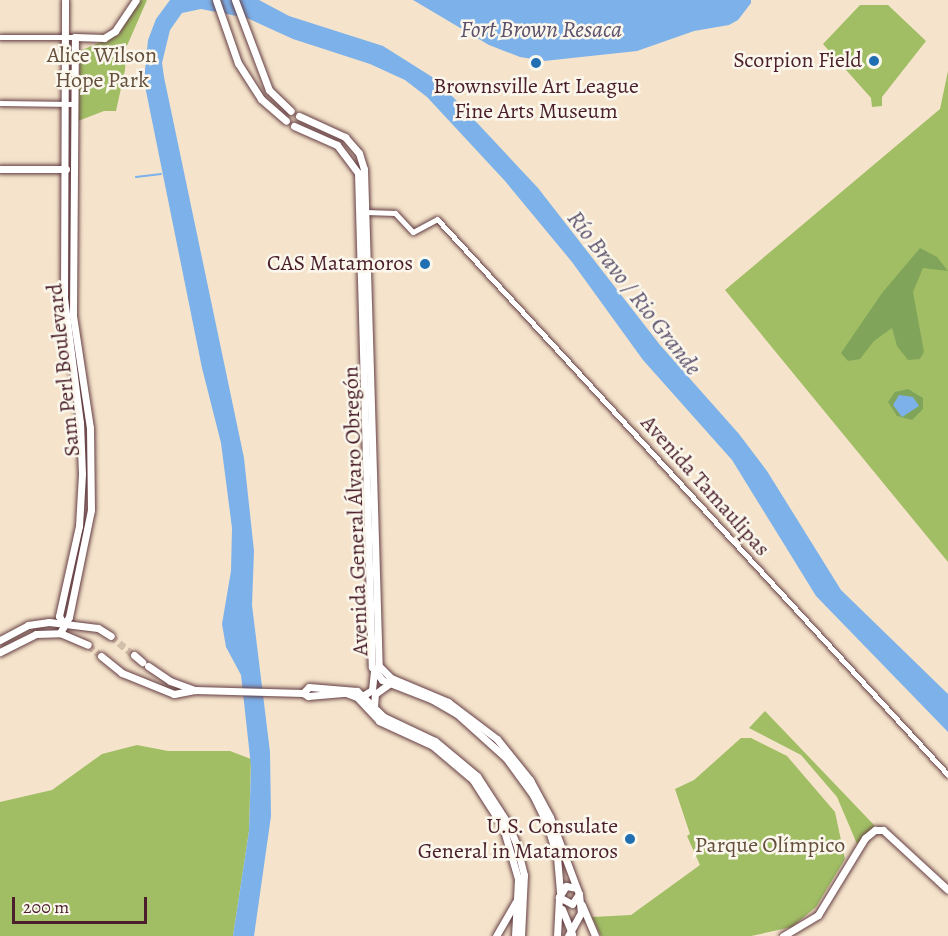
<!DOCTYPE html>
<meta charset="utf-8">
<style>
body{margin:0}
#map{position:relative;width:948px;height:936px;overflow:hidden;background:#f5e4cb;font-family:Alegreya,serif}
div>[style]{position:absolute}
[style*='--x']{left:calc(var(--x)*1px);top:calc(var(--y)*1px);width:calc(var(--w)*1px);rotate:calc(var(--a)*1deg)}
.green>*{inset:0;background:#a1be65}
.forest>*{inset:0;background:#80a55a}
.water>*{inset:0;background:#7cb1ea}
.stream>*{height:1.5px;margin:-0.75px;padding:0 0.75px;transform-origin:0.75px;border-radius:0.75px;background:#7cb1ea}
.major-tunnel>*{height:7px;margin-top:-3.5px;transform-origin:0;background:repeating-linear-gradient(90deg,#d3bdab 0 7px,transparent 0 10.5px)}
.roads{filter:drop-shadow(0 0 2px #643d43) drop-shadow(0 0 2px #643d43)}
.minor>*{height:5px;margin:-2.5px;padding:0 2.5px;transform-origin:2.5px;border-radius:2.5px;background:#fff}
.major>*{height:7px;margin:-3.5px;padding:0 3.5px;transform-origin:3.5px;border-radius:3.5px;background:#fff}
.dots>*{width:16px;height:16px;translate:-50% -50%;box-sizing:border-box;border:3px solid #fbf7ec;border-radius:50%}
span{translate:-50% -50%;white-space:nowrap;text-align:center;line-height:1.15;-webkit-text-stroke:5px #fbf7ec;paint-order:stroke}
.park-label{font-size:22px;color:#644f3c}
.poi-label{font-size:22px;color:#4a1f2b}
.right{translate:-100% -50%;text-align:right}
.street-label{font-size:22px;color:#4a1f2b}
.water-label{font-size:24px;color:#5c526e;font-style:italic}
.scale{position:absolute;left:12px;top:897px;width:135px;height:27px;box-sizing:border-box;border:3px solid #4a1f2b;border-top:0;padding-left:8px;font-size:18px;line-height:21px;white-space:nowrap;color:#4a1f2b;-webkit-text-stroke:4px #fbf7ec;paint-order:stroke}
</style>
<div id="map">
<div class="green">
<div style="clip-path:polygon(140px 0,147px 0,126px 48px,125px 70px,116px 111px,104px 111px,78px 121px,80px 51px,119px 34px)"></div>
<div style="clip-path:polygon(860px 5px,888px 5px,926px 41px,882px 97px,882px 106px,872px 107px,871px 98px,823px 44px)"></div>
<div style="clip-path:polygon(948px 71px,948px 562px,725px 290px,940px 109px)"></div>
<div style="clip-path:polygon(765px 711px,875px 826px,857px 844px,837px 797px,801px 755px,749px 728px)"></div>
<div style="clip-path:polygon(741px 738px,751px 738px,787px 756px,835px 812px,845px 859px,816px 907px,792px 927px,751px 936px,601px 936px,592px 917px,631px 915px,700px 865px,687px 836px,690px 834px,675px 789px,694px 780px)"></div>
<div style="clip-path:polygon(137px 745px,168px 751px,230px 751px,251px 759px,249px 831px,233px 936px,0 936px,0 802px,52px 790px,102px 754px)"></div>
</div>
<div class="forest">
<div style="clip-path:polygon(920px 248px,937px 257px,948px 271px,923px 268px,913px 292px,924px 352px,920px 359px,908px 360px,897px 346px,892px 328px,874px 341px,860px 359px,848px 361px,841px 353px,882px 293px)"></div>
<div style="clip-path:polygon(908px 389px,923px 398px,923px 409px,912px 420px,897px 416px,888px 402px,895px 392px)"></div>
</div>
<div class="water">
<div style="clip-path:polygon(170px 0,259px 0,289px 16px,383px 46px,437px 80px,538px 188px,660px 345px,739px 434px,767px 471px,841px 590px,948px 694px,948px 732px,816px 596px,732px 460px,643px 360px,572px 262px,505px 181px,427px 97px,405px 80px,370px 64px,293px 39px,247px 18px,201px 9px,182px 13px,170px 30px,162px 63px,164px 77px,244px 458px,254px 551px,252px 605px,270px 752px,271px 816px,254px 936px,233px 936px,249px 831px,251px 766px,241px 675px,226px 647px,222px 624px,231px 571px,232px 528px,221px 443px,202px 368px,144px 81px,148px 40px,156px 19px)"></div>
<div style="clip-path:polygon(413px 0,751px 0,751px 3px,738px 20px,729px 25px,694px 31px,637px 51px,544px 61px,520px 57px,489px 45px)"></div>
<div style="clip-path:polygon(899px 395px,913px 397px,919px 406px,902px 417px,893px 405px)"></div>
</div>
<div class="stream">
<div style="--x:136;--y:177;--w:25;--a:-7"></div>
</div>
<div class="major-tunnel">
<div style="--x:111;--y:636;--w:30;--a:40"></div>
<div style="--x:88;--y:645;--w:17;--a:40"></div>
</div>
<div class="roads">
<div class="minor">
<div style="--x:0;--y:37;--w:75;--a:0"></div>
<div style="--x:0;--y:103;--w:73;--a:0.8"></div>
<div style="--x:366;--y:212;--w:29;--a:2"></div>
<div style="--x:395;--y:213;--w:26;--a:47"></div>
<div style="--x:413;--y:232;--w:27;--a:-28"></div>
<div style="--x:437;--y:219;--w:755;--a:47.41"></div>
</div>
<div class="major">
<div style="--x:216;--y:0;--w:67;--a:70.8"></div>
<div style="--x:238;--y:63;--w:43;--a:57.4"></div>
<div style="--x:261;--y:99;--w:33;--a:41"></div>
<div style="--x:235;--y:0;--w:96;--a:69.3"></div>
<div style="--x:269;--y:90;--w:30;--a:44"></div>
<div style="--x:299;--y:116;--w:51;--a:24.5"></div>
<div style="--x:345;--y:137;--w:21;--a:49"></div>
<div style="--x:359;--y:153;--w:17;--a:73"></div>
<div style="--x:364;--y:169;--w:497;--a:88.3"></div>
<div style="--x:379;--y:666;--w:17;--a:45"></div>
<div style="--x:391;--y:678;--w:62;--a:22.8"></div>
<div style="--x:448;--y:702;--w:61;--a:37.1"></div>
<div style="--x:497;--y:739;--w:53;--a:51.2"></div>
<div style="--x:530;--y:780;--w:42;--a:61.6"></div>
<div style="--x:550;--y:817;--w:82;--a:69.4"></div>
<div style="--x:579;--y:894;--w:12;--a:125"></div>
<div style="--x:572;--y:904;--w:15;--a:-152"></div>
<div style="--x:559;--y:897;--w:13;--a:-58"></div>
<div style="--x:566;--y:886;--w:10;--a:11"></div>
<div style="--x:294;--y:126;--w:47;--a:23.8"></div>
<div style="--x:337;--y:145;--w:35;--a:53"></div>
<div style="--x:358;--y:173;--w:494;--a:88.4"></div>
<div style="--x:372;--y:667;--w:16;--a:52"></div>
<div style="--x:382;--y:680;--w:53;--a:21.2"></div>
<div style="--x:431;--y:699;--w:30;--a:30"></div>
<div style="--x:457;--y:714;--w:66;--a:41.9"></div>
<div style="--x:506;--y:758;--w:46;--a:53.9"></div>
<div style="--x:533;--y:795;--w:32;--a:64"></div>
<div style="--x:547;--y:824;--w:34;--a:73"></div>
<div style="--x:557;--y:857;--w:36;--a:85"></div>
<div style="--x:0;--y:169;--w:66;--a:0"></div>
<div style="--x:63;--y:623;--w:8;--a:-120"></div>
<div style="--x:59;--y:616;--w:92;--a:-77.5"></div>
<div style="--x:79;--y:526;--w:52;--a:-86.7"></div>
<div style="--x:82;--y:474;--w:51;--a:-92.2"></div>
<div style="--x:80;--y:423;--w:126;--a:-97.3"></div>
<div style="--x:64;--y:298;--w:298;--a:-89.8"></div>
<div style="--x:60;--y:633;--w:18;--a:-61"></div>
<div style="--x:69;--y:617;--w:109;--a:-78.4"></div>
<div style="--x:91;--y:510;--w:82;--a:-90.7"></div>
<div style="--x:90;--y:428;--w:114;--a:-98.6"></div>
<div style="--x:73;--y:315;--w:278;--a:-89.6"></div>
<div style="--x:75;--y:37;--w:29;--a:2"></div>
<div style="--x:104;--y:38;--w:13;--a:-32"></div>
<div style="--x:115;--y:31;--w:37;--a:-56"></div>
<div style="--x:0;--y:640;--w:32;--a:-28"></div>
<div style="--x:28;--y:625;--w:21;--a:-8"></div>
<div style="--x:49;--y:622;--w:49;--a:7"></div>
<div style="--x:98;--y:628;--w:15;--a:32"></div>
<div style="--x:0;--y:652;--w:40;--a:-26.6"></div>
<div style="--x:36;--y:634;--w:24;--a:-2"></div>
<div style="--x:60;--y:633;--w:30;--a:23"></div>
<div style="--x:134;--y:655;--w:11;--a:41"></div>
<div style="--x:101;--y:656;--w:27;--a:39"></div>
<div style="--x:122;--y:673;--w:56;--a:22"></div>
<div style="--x:174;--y:694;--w:21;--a:-11"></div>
<div style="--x:195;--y:690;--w:108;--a:1.6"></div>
<div style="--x:303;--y:693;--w:6;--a:31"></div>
<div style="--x:308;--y:696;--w:38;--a:-5"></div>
<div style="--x:346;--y:693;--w:12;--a:20"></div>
<div style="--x:357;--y:697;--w:33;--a:47"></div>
<div style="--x:379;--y:721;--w:60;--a:24.8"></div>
<div style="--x:433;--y:746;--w:52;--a:40.4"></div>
<div style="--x:473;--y:780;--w:56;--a:57.4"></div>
<div style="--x:503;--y:827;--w:54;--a:73.9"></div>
<div style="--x:518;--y:879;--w:57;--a:93"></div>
<div style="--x:148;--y:666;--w:27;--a:34"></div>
<div style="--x:170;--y:681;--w:27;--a:20"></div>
<div style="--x:303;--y:693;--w:8;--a:-45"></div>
<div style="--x:309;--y:687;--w:48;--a:4.8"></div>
<div style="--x:357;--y:691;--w:37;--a:44"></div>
<div style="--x:384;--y:717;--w:56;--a:25.2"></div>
<div style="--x:435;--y:741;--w:55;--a:39.8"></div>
<div style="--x:477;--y:776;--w:55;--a:56.9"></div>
<div style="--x:507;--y:822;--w:23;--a:67"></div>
<div style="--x:516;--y:843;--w:33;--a:76"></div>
<div style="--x:524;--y:875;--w:61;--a:92.8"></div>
<div style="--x:364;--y:695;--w:9;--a:-32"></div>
<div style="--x:372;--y:690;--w:18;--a:-84"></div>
<div style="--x:374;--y:707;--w:13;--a:-86"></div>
<div style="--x:375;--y:694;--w:19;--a:-36"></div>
<div style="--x:582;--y:905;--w:34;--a:67"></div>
<div style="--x:562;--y:909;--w:27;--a:68"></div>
<div style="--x:496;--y:936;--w:39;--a:-60"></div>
<div style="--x:557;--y:936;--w:39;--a:-87"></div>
<div style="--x:568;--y:936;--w:26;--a:-61"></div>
<div style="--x:581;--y:913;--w:19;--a:-96"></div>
<div style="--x:783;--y:936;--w:41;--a:-31"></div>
<div style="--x:818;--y:915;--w:90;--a:-58.6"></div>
<div style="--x:865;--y:838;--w:13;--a:-39"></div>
<div style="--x:875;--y:830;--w:8;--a:0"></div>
<div style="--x:883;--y:830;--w:88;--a:42.7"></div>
</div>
</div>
<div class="dots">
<div style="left:874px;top:61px;background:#1f6fb2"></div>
<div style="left:536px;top:63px;background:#1f6fb2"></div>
<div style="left:425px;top:264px;background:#1f6fb2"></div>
<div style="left:630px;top:839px;background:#1f6fb2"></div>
</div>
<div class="park-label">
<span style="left:102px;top:68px">Alice Wilson<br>Hope Park</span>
<span style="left:770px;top:846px">Parque Olímpico</span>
</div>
<div class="poi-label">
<span class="right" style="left:862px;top:61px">Scorpion Field</span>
<span style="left:536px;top:99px">Brownsville Art League<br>Fine Arts Museum</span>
<span class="right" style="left:413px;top:264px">CAS Matamoros</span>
<span class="right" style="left:618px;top:839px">U.S. Consulate<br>General in Matamoros</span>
</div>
<div class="street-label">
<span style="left:64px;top:370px;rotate:-96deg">Sam Perl Boulevard</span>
<span style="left:705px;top:486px;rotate:48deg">Avenida Tamaulipas</span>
<span style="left:356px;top:511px;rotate:-92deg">Avenida General Álvaro Obregón</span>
</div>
<div class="water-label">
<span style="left:541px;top:30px">Fort Brown Resaca</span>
<span style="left:634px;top:293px;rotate:52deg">Río Bravo / Rio Grande</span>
</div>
<div class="scale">200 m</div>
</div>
